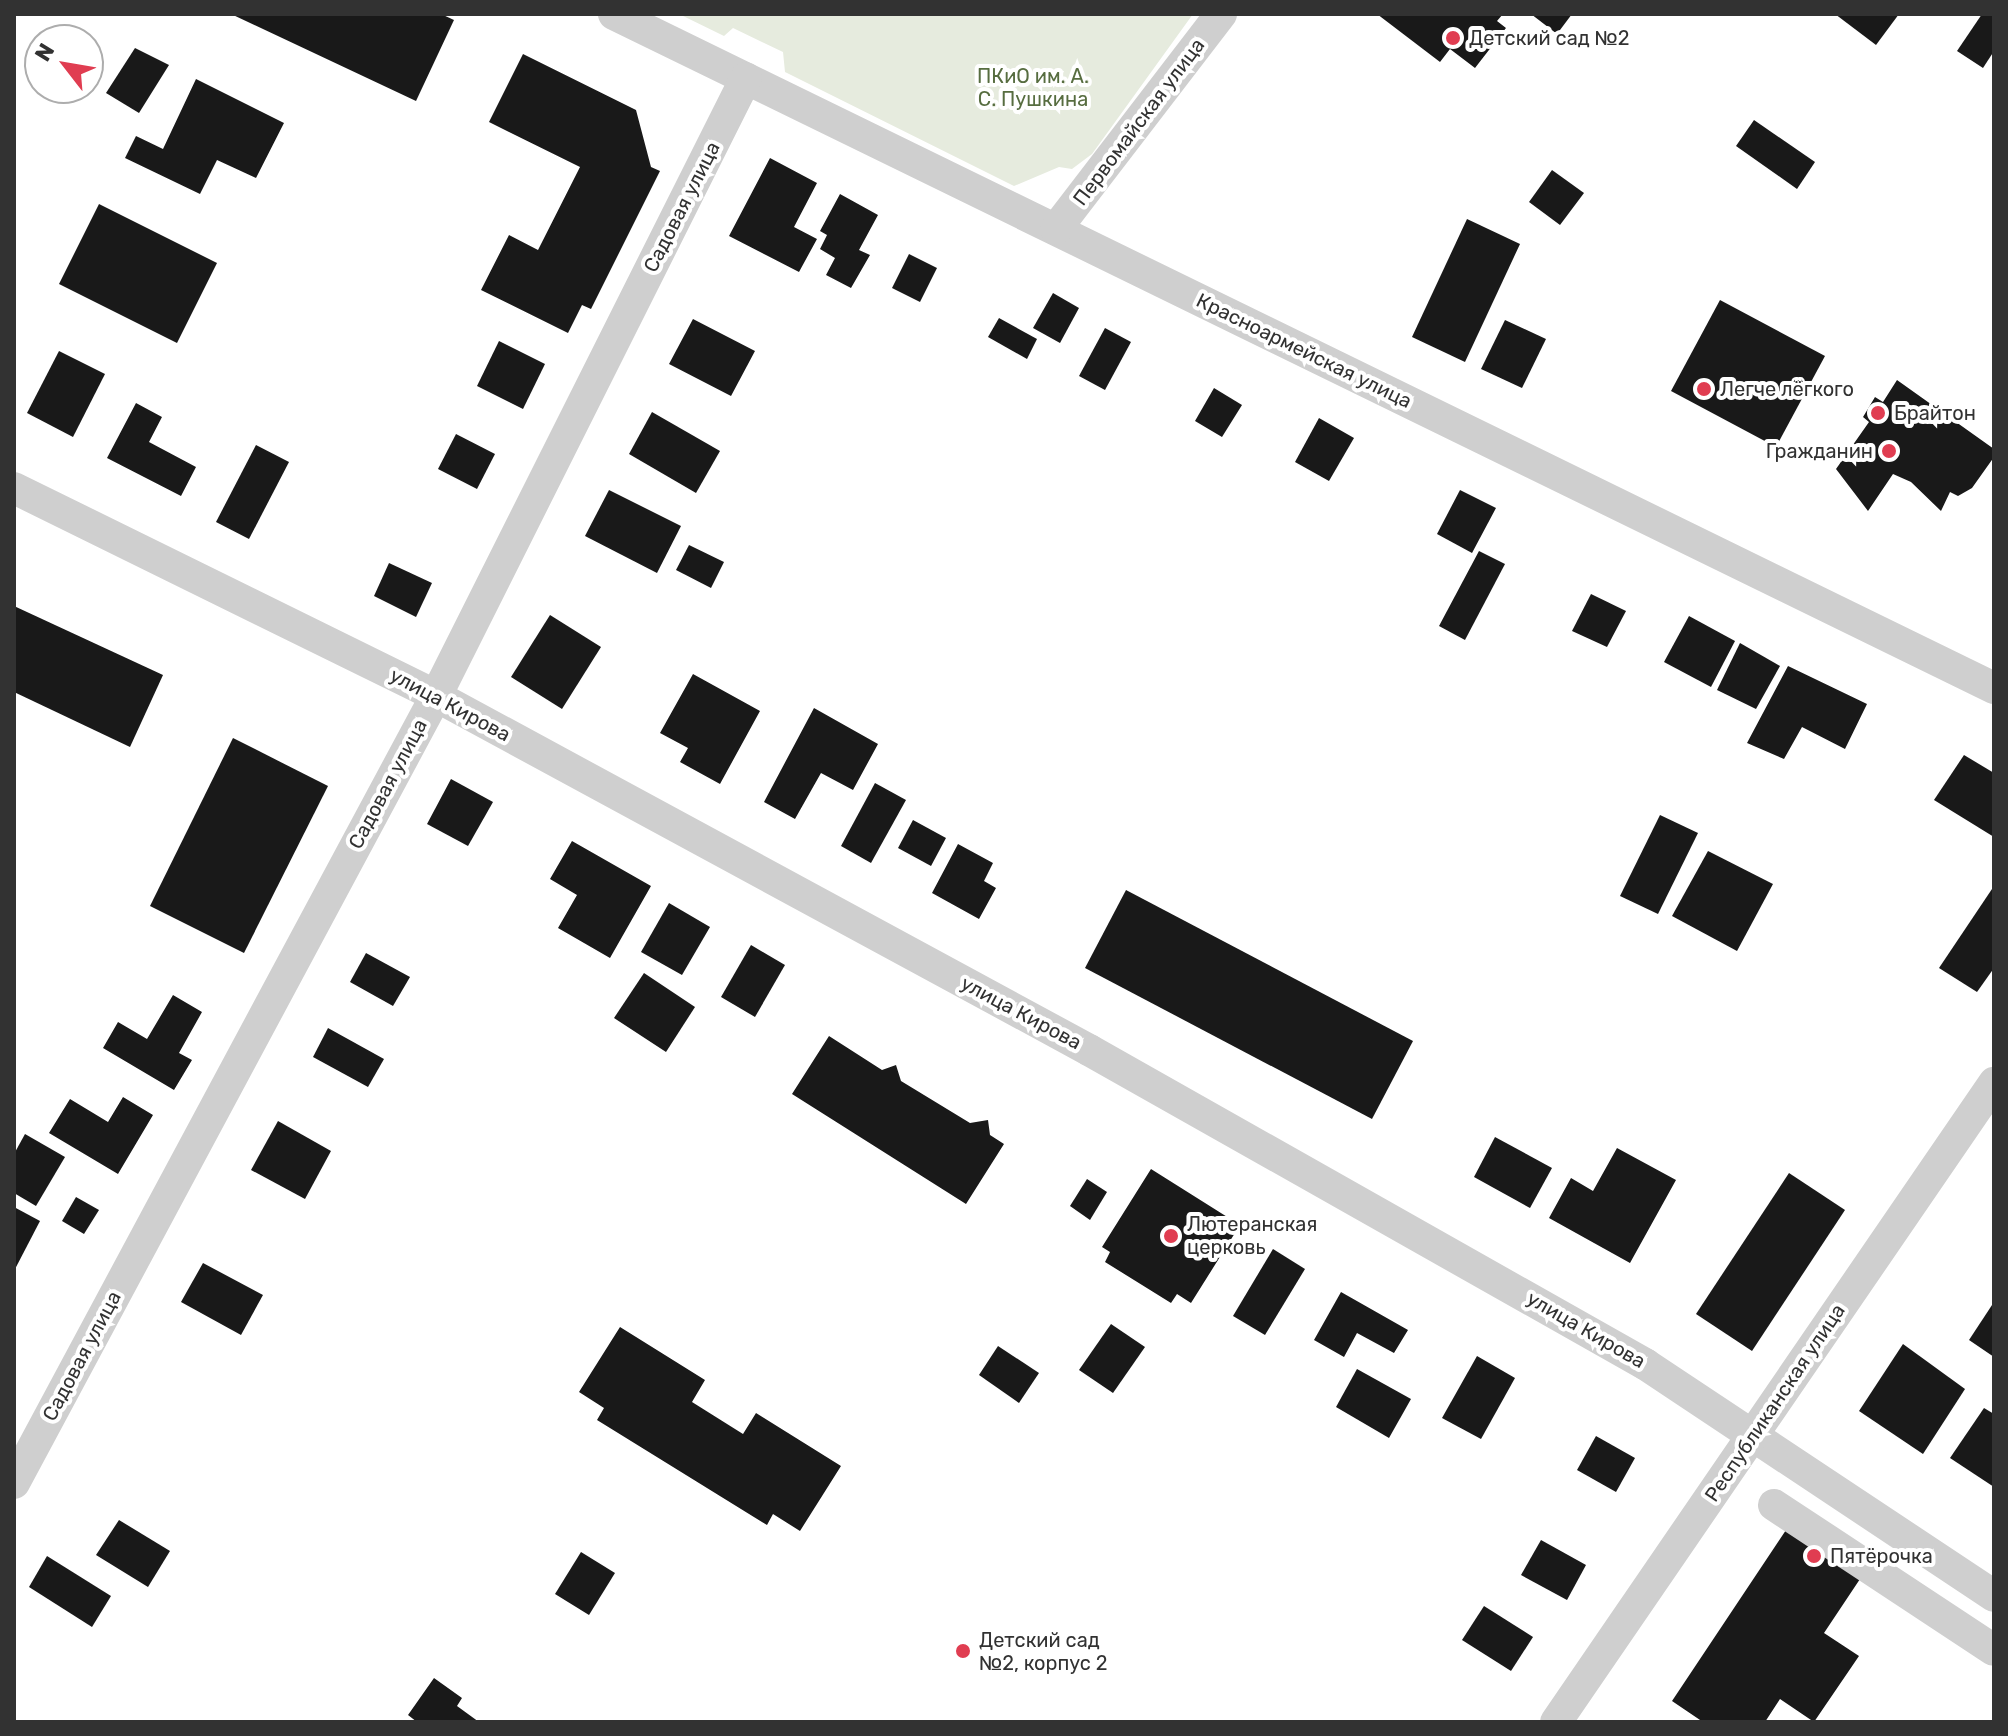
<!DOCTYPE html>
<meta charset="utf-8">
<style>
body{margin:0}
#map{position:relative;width:2008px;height:1736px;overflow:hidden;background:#fff;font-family:Rubik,sans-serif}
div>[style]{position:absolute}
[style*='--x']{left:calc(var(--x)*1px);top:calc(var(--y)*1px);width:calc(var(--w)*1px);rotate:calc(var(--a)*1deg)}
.green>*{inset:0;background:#e6ebde}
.building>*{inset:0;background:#191919}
.street>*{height:32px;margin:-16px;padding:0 16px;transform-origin:16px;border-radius:16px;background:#cfcfcf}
.dots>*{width:22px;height:22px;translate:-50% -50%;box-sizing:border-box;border:4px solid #fff;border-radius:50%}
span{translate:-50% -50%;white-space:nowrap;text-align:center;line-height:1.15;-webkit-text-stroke:8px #fff;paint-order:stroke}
.poi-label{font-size:20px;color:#323232}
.left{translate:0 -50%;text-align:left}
.right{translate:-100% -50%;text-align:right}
.park-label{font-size:20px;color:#576d40}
.street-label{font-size:20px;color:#323232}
.frame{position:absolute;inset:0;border:16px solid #323232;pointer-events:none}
.north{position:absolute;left:24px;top:24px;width:80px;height:80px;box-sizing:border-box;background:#fff;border:2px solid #adadad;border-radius:50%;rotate:301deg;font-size:22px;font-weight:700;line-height:32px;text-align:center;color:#323232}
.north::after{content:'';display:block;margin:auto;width:28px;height:36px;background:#e03d51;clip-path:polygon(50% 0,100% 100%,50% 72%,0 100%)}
</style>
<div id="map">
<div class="green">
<div style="clip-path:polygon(679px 14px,1193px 14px,1092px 154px,1072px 169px,1059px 167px,1014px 186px,785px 72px,783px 52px,733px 28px,724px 36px)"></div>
</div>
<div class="building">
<div style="clip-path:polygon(231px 14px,441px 14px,454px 20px,416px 101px)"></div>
<div style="clip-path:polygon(1377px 14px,1503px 14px,1497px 21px,1506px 28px,1475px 68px,1450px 49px,1440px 62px)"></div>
<div style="clip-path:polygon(1531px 14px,1572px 14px,1557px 34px)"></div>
<div style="clip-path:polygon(1835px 14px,1899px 14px,1876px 45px)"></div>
<div style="clip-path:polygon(1982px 14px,1994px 14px,1994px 51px,1983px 68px,1957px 51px)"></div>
<div style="clip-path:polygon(135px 48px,169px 65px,139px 113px,106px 93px)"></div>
<div style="clip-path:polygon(523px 54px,636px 110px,651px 167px,660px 171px,591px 309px,582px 305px,568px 333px,481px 290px,509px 235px,538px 250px,580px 167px,489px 122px)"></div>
<div style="clip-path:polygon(196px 79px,284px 123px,256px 178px,217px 160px,200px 194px,125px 158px,136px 136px,163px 149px)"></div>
<div style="clip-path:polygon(1754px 120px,1815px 162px,1797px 189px,1736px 146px)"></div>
<div style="clip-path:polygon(770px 158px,817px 183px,794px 227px,817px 239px,799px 272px,729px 236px)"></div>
<div style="clip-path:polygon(1552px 170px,1584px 193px,1560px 225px,1529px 202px)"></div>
<div style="clip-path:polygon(840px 194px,878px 215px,859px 250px,870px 255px,851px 288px,826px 275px,835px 258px,820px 249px,827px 235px,820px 231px)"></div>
<div style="clip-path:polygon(99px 204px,217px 263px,177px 343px,59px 284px)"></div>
<div style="clip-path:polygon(1467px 219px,1520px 244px,1465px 362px,1412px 337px)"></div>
<div style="clip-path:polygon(909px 254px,937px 268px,920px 302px,892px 288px)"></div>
<div style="clip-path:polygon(1053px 293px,1079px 308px,1060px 343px,1033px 328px)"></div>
<div style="clip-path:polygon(1720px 300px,1825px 356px,1776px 447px,1671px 391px)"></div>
<div style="clip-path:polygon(999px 318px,1037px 339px,1027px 359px,988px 337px)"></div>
<div style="clip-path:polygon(693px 319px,755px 351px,731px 396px,669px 364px)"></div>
<div style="clip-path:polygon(1505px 320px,1546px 339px,1522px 388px,1481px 369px)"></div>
<div style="clip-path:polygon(1105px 328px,1131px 342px,1105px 390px,1079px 376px)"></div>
<div style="clip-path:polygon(499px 341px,545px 364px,523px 409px,477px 386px)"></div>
<div style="clip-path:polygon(59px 351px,105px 374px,73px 437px,27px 413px)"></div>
<div style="clip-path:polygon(1897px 380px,1994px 449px,1994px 457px,1972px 488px,1958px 496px,1950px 492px,1941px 511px,1911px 482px,1893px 474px,1868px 511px,1836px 469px,1869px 422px,1863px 417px,1875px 397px,1883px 402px)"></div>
<div style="clip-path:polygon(1214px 388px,1242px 405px,1222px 437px,1195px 421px)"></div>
<div style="clip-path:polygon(136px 403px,162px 417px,149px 442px,196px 467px,181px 496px,107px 458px)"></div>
<div style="clip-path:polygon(652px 412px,720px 451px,696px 493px,629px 454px)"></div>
<div style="clip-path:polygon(1319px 418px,1354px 438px,1329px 481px,1295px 462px)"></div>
<div style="clip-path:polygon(456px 434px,495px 454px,477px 489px,438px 469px)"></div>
<div style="clip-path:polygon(256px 445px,289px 462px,249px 539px,216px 522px)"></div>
<div style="clip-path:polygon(609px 490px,681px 526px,657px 573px,585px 536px)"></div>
<div style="clip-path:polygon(1460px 490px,1496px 508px,1472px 553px,1437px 534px)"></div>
<div style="clip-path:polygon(689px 545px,724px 562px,711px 588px,676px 570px)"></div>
<div style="clip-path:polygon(1479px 551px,1505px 564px,1465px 640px,1439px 626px)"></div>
<div style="clip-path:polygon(389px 563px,432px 583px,416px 617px,374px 596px)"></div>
<div style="clip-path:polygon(1591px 594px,1626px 611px,1607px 647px,1572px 631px)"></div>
<div style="clip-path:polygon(14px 606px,163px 675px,130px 747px,14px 692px)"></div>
<div style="clip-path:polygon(550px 615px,601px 647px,562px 709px,511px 677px)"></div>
<div style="clip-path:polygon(1689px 616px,1735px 641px,1711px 687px,1664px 662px)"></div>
<div style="clip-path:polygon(1740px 643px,1780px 666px,1756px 709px,1717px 690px)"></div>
<div style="clip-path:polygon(1788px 666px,1867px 704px,1845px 749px,1802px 727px,1784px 759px,1747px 743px)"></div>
<div style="clip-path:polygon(693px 674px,760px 711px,720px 784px,680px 762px,688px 748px,660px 733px)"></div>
<div style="clip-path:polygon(814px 708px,878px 744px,853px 790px,821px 773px,795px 819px,764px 802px)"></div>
<div style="clip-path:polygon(233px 738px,328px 786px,244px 953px,150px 906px)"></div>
<div style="clip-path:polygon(1964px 755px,1994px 773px,1994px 837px,1934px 800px)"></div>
<div style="clip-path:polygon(451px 779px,493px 802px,468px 846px,427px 824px)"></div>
<div style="clip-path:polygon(875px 783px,906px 800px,871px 863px,841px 846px)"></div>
<div style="clip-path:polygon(1660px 815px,1698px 833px,1658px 914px,1620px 896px)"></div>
<div style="clip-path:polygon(913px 820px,946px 838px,931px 866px,898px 848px)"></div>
<div style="clip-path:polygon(572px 841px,651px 886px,610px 958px,558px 928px,577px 895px,550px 879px)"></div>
<div style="clip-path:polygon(958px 844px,993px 863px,984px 881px,996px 888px,979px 919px,932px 893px)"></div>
<div style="clip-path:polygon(1708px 851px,1773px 884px,1737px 951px,1672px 916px)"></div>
<div style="clip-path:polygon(1994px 886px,1994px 968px,1977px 992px,1939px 968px)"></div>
<div style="clip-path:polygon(1126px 890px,1413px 1041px,1372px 1119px,1085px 968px)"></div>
<div style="clip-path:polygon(669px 903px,710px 927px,682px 975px,641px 952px)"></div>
<div style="clip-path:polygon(751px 945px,785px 965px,755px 1017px,721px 997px)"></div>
<div style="clip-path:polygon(366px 953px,410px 977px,393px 1006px,350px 982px)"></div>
<div style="clip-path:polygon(644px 973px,695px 1007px,666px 1052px,614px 1018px)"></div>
<div style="clip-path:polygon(173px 995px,202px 1012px,179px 1053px,192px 1060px,174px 1090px,103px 1048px,118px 1022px,147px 1039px)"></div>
<div style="clip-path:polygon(328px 1028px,384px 1059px,368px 1087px,313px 1057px)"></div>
<div style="clip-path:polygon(829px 1036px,882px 1070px,896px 1065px,901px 1081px,970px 1123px,988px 1120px,990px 1135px,1004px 1144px,966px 1204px,792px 1094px)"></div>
<div style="clip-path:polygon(123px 1097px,153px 1115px,118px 1174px,49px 1133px,70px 1099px,108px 1122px)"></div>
<div style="clip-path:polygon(278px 1121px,331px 1151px,305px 1199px,251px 1170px)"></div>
<div style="clip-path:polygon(25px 1134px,65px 1157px,36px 1206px,14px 1193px,14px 1154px)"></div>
<div style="clip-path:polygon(1495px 1137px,1552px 1168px,1530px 1208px,1474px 1177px)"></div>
<div style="clip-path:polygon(1617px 1148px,1676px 1180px,1630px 1263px,1549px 1218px,1571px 1178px,1593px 1191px)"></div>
<div style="clip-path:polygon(1151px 1169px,1240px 1225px,1191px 1303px,1177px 1294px,1171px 1303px,1105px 1262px,1110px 1252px,1102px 1247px)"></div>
<div style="clip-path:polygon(1789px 1173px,1845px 1210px,1752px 1351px,1696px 1314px)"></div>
<div style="clip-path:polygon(1087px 1179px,1107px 1192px,1090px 1220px,1070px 1206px)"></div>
<div style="clip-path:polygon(76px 1197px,99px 1210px,84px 1234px,62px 1221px)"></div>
<div style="clip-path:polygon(14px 1207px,40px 1221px,14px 1271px)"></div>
<div style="clip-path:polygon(1273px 1249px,1305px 1269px,1265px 1335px,1233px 1316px)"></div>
<div style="clip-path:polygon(203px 1263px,263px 1295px,241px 1335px,181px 1302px)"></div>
<div style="clip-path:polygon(1341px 1292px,1408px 1330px,1394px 1353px,1357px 1333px,1344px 1357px,1314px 1340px)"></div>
<div style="clip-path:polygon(1994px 1302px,1994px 1357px,1969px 1340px)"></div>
<div style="clip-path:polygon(1111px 1324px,1145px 1347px,1113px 1393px,1079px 1370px)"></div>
<div style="clip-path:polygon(620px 1327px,705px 1380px,692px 1402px,743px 1434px,756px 1413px,841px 1466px,800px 1531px,773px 1514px,767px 1525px,597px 1420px,604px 1408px,579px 1392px)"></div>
<div style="clip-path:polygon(1903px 1344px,1965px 1389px,1923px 1454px,1859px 1411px)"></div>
<div style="clip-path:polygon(998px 1346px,1039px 1373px,1019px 1403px,979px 1375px)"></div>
<div style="clip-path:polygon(1477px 1356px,1515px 1378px,1481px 1439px,1442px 1418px)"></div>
<div style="clip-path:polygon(1357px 1369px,1411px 1399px,1389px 1438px,1336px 1407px)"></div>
<div style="clip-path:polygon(1984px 1408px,1994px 1414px,1994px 1487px,1950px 1458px)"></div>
<div style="clip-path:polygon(1596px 1436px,1635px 1458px,1616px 1492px,1577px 1470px)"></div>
<div style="clip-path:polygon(119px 1520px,170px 1551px,148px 1587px,96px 1555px)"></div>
<div style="clip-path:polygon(1792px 1521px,1866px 1570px,1824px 1633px,1859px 1656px,1814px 1722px,1780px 1699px,1765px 1722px,1703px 1722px,1672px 1701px)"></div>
<div style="clip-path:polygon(1541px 1540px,1586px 1565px,1567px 1600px,1521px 1575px)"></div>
<div style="clip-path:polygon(581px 1552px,615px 1573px,589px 1615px,555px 1594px)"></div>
<div style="clip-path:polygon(47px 1556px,111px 1596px,92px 1627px,29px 1587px)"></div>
<div style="clip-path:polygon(1484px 1606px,1533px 1637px,1511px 1671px,1462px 1640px)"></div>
<div style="clip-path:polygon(434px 1678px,462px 1698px,457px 1706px,479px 1722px,417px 1722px,408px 1715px)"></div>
</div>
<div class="street">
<div style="--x:614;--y:14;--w:1536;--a:26.03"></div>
<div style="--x:1056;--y:229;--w:271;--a:-52.5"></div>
<div style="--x:14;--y:488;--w:470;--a:26.2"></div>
<div style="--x:436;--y:696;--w:743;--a:28.46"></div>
<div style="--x:1089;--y:1050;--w:639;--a:29.46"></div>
<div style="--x:1645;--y:1364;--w:419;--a:33.6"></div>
<div style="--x:14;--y:1483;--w:893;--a:-61.8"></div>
<div style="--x:436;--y:696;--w:691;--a:-63.36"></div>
<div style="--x:1774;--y:1505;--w:263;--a:33.4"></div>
<div style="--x:1556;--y:1722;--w:775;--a:-55.57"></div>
</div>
<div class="dots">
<div style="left:1453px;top:38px;background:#e03d51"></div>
<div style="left:1704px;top:389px;background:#e03d51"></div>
<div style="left:1878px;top:413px;background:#e03d51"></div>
<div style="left:1889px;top:451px;background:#e03d51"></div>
<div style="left:1171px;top:1236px;background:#e03d51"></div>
<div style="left:1814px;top:1556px;background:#e03d51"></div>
<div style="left:963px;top:1651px;background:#e03d51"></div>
</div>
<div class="poi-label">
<span class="left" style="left:1469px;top:38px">Детский сад №2</span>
<span class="left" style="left:1720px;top:389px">Легче лёгкого</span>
<span class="left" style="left:1894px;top:413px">Брайтон</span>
<span class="right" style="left:1873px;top:451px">Гражданин</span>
<span class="left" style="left:1187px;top:1236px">Лютеранская<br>церковь</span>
<span class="left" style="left:1830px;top:1556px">Пятёрочка</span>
<span class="left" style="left:979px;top:1652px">Детский сад<br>№2, корпус 2</span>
</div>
<div class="park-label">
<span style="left:1033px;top:88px">ПКиО им. А.<br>С. Пушкина</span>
</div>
<div class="street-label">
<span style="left:1139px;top:122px;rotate:-53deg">Первомайская улица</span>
<span style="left:682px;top:207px;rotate:-63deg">Садовая улица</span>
<span style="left:1304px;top:351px;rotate:26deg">Красноармейская улица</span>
<span style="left:450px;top:705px;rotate:28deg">улица Кирова</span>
<span style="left:388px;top:784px;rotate:-62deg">Садовая улица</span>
<span style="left:1021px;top:1013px;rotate:28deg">улица Кирова</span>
<span style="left:1586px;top:1330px;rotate:30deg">улица Кирова</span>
<span style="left:82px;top:1356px;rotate:-62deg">Садовая улица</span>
<span style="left:1775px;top:1403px;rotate:-56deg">Республиканская улица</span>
</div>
<div class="frame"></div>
<div class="north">N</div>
</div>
